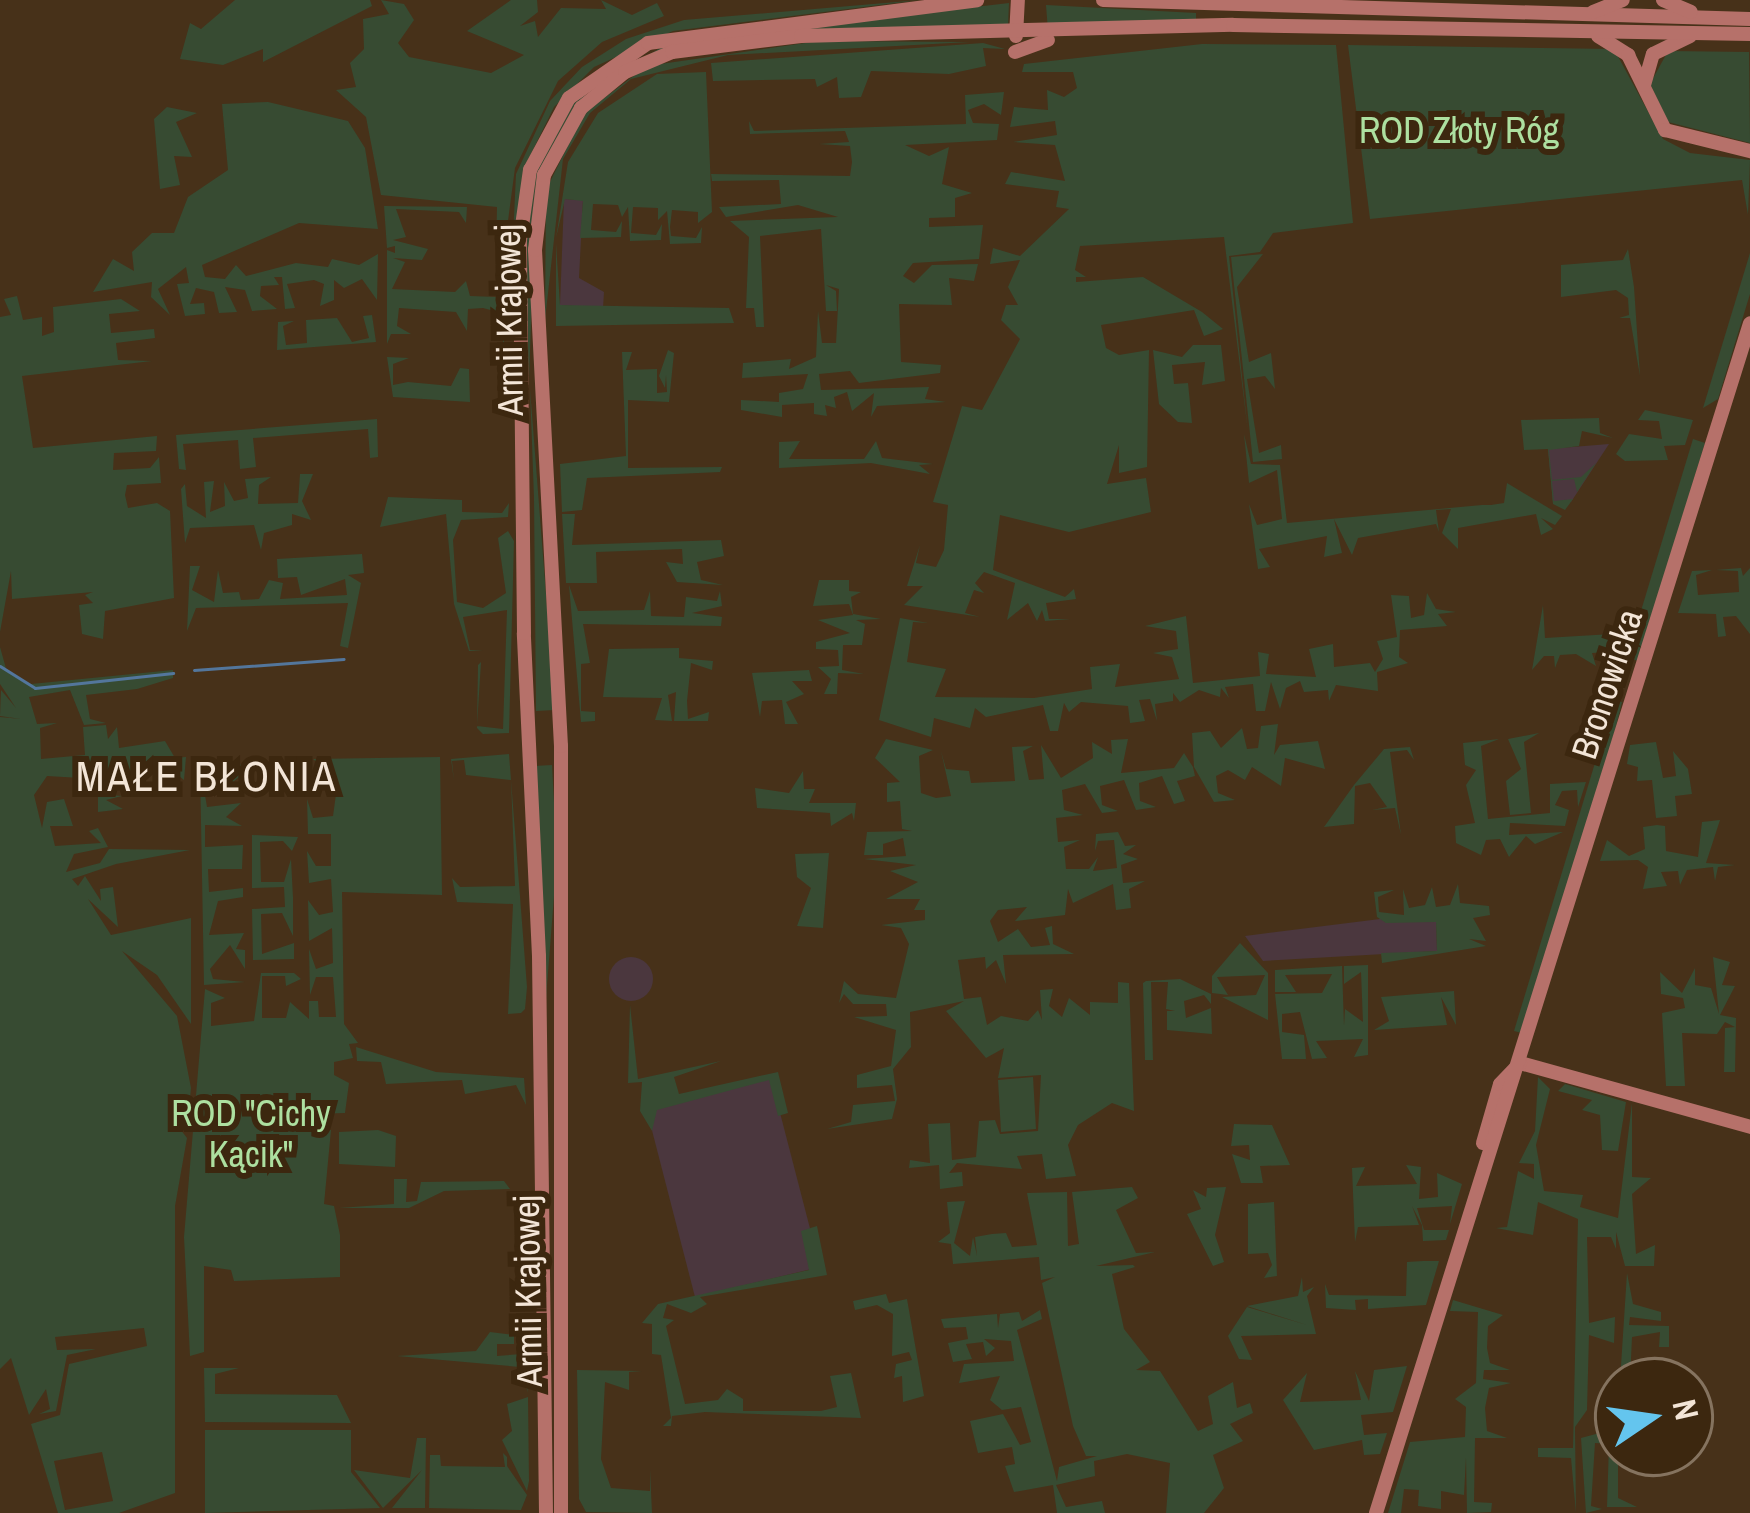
<!DOCTYPE html>
<meta charset="utf-8">
<style>
body{margin:0}
#map{position:relative;width:1750px;height:1513px;overflow:hidden;background:#473119;font-family:"Archivo Narrow",sans-serif}
div>[style]{position:absolute}
[style*='--x']{left:calc(var(--x)*1px);top:calc(var(--y)*1px);width:calc(var(--w)*1px);rotate:calc(var(--a)*1deg)}
.industrial>*{inset:0;background:#4b373e}
.round{border-radius:50%}
.green>*{inset:0;background:#374b32}
.stream>*{height:3px;margin:-1.5px;padding:0 1.5px;transform-origin:1.5px;border-radius:1.5px;background:#53769c}
.secondary>*{height:14px;margin:-7px;padding:0 7px;transform-origin:7px;border-radius:7px;background:#b6716a}
span{translate:-50% -50%;white-space:nowrap;text-align:center;line-height:1.15;-webkit-text-stroke:12px #3c270f;paint-order:stroke}
.park-label{font-size:36px;color:#ade0a0}
.street-label{font-size:36px;color:#f3e5d7}
.quarter-label{font-size:42px;color:#f3e5d7;letter-spacing:3px}
.north{position:absolute;left:1594px;top:1357px;width:120px;height:120px;box-sizing:border-box;background:#3c270f;border:3px solid #85735f;border-radius:50%;rotate:77deg;font-size:33px;font-weight:700;line-height:48px;text-align:center;color:#f3e5d7}
.north::after{content:'';display:block;margin:auto;width:42px;height:54px;background:#64c5ee;clip-path:polygon(50% 0,100% 100%,50% 72%,0 100%)}
</style>
<div id="map">
<div class="industrial">
<div style="clip-path:polygon(564px 199px,583px 200px,579px 278px,604px 292px,603px 308px,560px 305px)"></div>
<div style="clip-path:polygon(1609px 444px,1571px 502px,1553px 504px,1548px 449px)"></div>
<div style="clip-path:polygon(1436px 912px,1437px 951px,1263px 961px,1245px 936px)"></div>
<div class="round" style="left:609px;top:957px;width:44px;height:44px"></div>
<div style="clip-path:polygon(771px 1078px,820px 1267px,695px 1297px,647px 1111px)"></div>
</div>
<div class="green">
<div style="clip-path:polygon(235px 0,370px 0,372px 6px,263px 62px,263px 49px,223px 65px,180px 59px,190px 23px,201px 29px)"></div>
<div style="clip-path:polygon(381px 0,404px 4px,414px 20px,398px 43px,409px 57px,491px 73px,524px 55px,467px 31px,511px 0,537px 0,538px 12px,520px 26px,535px 21px,538px 37px,561px 8px,606px 9px,601px 0,632px 15px,657px 3px,664px 16px,602px 42px,558px 81px,515px 168px,504px 251px,496px 251px,497px 207px,381px 195px,366px 117px,336px 90px,356px 87px,350px 63px,364px 49px,363px 19px,389px 14px)"></div>
<div style="clip-path:polygon(920px 0,673px 31px,594px 67px,554px 107px,526px 164px,509px 324px,516px 174px,550px 101px,582px 67px,626px 39px,684px 20px)"></div>
<div style="clip-path:polygon(1009px 3px,1008px 26px,665px 48px,586px 94px,536px 183px,529px 380px,525px 246px,538px 161px,573px 102px,668px 43px)"></div>
<div style="clip-path:polygon(1046px 5px,1196px 13px,1196px 21px,1048px 31px)"></div>
<div style="clip-path:polygon(819px 41px,970px 42px,728px 55px,631px 79px,590px 113px,563px 159px,545px 320px,546px 190px,584px 113px,647px 66px)"></div>
<div style="clip-path:polygon(983px 43px,1005px 49px,983px 48px,986px 66px,949px 74px,871px 71px,861px 97px,839px 98px,837px 77px,817px 87px,815px 79px,713px 81px,711px 63px)"></div>
<div style="clip-path:polygon(1202px 44px,1336px 45px,1353px 223px,1273px 233px,1260px 252px,1229px 256px,1248px 432px,1224px 237px,1080px 246px,1075px 270px,1086px 277px,1076px 277px,1076px 282px,1143px 277px,1202px 312px,1223px 329px,1204px 336px,1194px 310px,1101px 325px,1106px 348px,1119px 355px,1149px 350px,1147px 467px,1119px 473px,1119px 445px,1107px 484px,1146px 478px,1151px 512px,1069px 532px,1000px 515px,993px 570px,1065px 597px,1074px 589px,1076px 599px,1046px 603px,1049px 619px,1070px 619px,1045px 621px,1042px 610px,1037px 621px,1028px 603px,1007px 620px,1015px 583px,984px 572px,975px 583px,984px 593px,974px 590px,965px 613px,980px 617px,904px 605px,923px 586px,907px 586px,920px 545px,916px 563px,936px 567px,944px 550px,948px 505px,933px 502px,962px 406px,982px 410px,1020px 339px,1001px 320px,1006px 305px,1018px 305px,1008px 287px,1020px 260px,990px 264px,993px 248px,1020px 256px,1069px 209px,1056px 207px,1059px 191px,1005px 184px,1011px 172px,1065px 181px,1055px 145px,1013px 142px,1057px 135px,1055px 121px,1010px 127px,1014px 107px,1048px 110px,1047px 90px,1064px 97px,1077px 88px,1073px 72px,1022px 72px,1024px 64px)"></div>
<div style="clip-path:polygon(1348px 45px,1614px 49px,1663px 139px,1690px 153px,1750px 160px,1748px 215px,1742px 180px,1370px 219px)"></div>
<div style="clip-path:polygon(1668px 51px,1749px 52px,1750px 143px,1668px 122px,1650px 84px)"></div>
<div style="clip-path:polygon(706px 72px,712px 212px,698px 223px,698px 212px,672px 210px,670px 227px,671px 236px,696px 238px,702px 227px,701px 243px,670px 244px,667px 211px,658px 220px,658px 208px,633px 207px,631px 233px,656px 235px,662px 224px,661px 240px,630px 241px,628px 207px,622px 217px,618px 205px,593px 204px,591px 230px,616px 232px,622px 221px,621px 237px,580px 238px,583px 201px,565px 199px,556px 238px,568px 162px,598px 113px,657px 74px)"></div>
<div style="clip-path:polygon(1004px 92px,1001px 115px,984px 104px,968px 110px,973px 123px,999px 124px,997px 140px,905px 145px,929px 156px,949px 147px,942px 184px,972px 193px,955px 198px,955px 217px,929px 218px,929px 227px,983px 225px,979px 259px,913px 263px,903px 276px,914px 283px,932px 265px,978px 264px,974px 281px,949px 278px,952px 305px,899px 304px,901px 362px,941px 365px,940px 373px,859px 383px,850px 371px,819px 374px,821px 390px,929px 387px,925px 399px,946px 402px,877px 406px,871px 417px,874px 393px,852px 411px,847px 392px,834px 397px,836px 408px,825px 405px,827px 416px,814px 414px,814px 403px,782px 405px,782px 417px,741px 410px,741px 400px,779px 402px,779px 393px,803px 389px,808px 374px,742px 378px,743px 363px,791px 359px,789px 369px,816px 357px,818px 311px,822px 343px,836px 343px,839px 289px,826px 285px,836px 291px,837px 311px,826px 311px,821px 229px,760px 236px,764px 327px,756px 327px,754px 308px,746px 308px,749px 237px,730px 221px,838px 217px,798px 205px,726px 217px,719px 207px,781px 204px,779px 180px,712px 181px,711px 174px,850px 176px,852px 162px,850px 146px,819px 144px,849px 142px,845px 131px,750px 134px,749px 121px,754px 131px,966px 124px,965px 95px)"></div>
<div style="clip-path:polygon(268px 102px,348px 121px,365px 148px,378px 229px,299px 223px,202px 265px,205px 277px,225px 279px,236px 265px,246px 276px,296px 263px,328px 267px,332px 259px,359px 265px,378px 254px,377px 300px,362px 279px,344px 288px,334px 280px,334px 300px,320px 306px,324px 284px,314px 280px,287px 284px,295px 308px,285px 309px,282px 277px,274px 277px,279px 285px,261px 286px,260px 296px,277px 309px,252px 311px,245px 290px,225px 287px,237px 312px,219px 313px,214px 292px,196px 288px,190px 304px,204px 303px,205px 314px,185px 316px,177px 284px,189px 283px,186px 267px,158px 289px,170px 315px,151px 297px,152px 282px,93px 292px,113px 259px,134px 271px,132px 252px,152px 233px,174px 233px,188px 197px,228px 170px,222px 104px)"></div>
<div style="clip-path:polygon(167px 107px,197px 113px,176px 122px,192px 157px,174px 156px,180px 185px,160px 189px,154px 119px)"></div>
<div style="clip-path:polygon(384px 206px,467px 207px,466px 223px,459px 212px,396px 209px,406px 237px,393px 240px,428px 249px,422px 260px,393px 258px,405px 262px,392px 289px,455px 292px,466px 281px,470px 296px,497px 297px,496px 256px,504px 257px,504px 347px,498px 312px,483px 308px,468px 309px,467px 331px,456px 312px,399px 308px,397px 326px,411px 334px,391px 334px,387px 344px,387px 250px,395px 253px,395px 246px,387px 248px)"></div>
<div style="clip-path:polygon(556px 243px,560px 305px,729px 308px,734px 323px,556px 326px)"></div>
<div style="clip-path:polygon(1628px 249px,1634px 287px,1640px 376px,1630px 318px,1619px 318px,1629px 315px,1628px 298px,1616px 290px,1561px 297px,1561px 265px,1623px 260px)"></div>
<div style="clip-path:polygon(1750px 253px,1750px 294px,1718px 399px,1703px 408px)"></div>
<div style="clip-path:polygon(1263px 254px,1237px 287px,1249px 362px,1271px 353px,1275px 389px,1265px 376px,1247px 379px,1259px 453px,1281px 445px,1282px 459px,1253px 462px,1231px 257px)"></div>
<div style="clip-path:polygon(17px 296px,23px 320px,42px 317px,42px 336px,54px 332px,53px 307px,121px 299px,140px 311px,109px 314px,111px 333px,154px 329px,155px 338px,116px 343px,118px 360px,152px 361px,22px 376px,33px 448px,157px 436px,156px 451px,114px 453px,113px 470px,150px 468px,159px 457px,161px 483px,127px 485px,125px 495px,128px 508px,157px 503px,170px 511px,174px 598px,105px 611px,103px 639px,82px 634px,79px 605px,93px 603px,85px 595px,93px 592px,12px 599px,11px 571px,0 632px,0 317px,11px 315px,4px 299px)"></div>
<div style="clip-path:polygon(372px 315px,376px 342px,277px 350px,278px 322px,294px 321px,283px 326px,286px 345px,307px 343px,306px 320px,337px 318px,352px 342px,369px 338px,363px 316px)"></div>
<div style="clip-path:polygon(1193px 345px,1221px 345px,1225px 381px,1202px 385px,1205px 362px,1172px 365px,1174px 384px,1188px 383px,1192px 423px,1178px 422px,1159px 404px,1153px 350px,1182px 357px)"></div>
<div style="clip-path:polygon(668px 350px,674px 353px,669px 402px,628px 400px,628px 468px,722px 467px,720px 472px,587px 478px,582px 510px,562px 512px,560px 464px,626px 456px,622px 352px,632px 352px,626px 370px,657px 369px,657px 393px,667px 392px,666px 375px,665px 388px,659px 376px)"></div>
<div style="clip-path:polygon(387px 357px,409px 358px,393px 364px,393px 385px,408px 382px,451px 386px,460px 368px,469px 369px,470px 402px,393px 397px)"></div>
<div style="clip-path:polygon(376px 378px,378px 457px,370px 458px,368px 429px,253px 438px,256px 467px,240px 469px,238px 440px,183px 444px,186px 470px,179px 469px,176px 435px,377px 419px)"></div>
<div style="clip-path:polygon(530px 389px,555px 710px,536px 711px,534px 498px)"></div>
<div style="clip-path:polygon(1645px 410px,1693px 420px,1685px 445px,1664px 446px,1668px 460px,1625px 461px,1616px 454px,1629px 434px,1662px 439px,1659px 421px,1638px 420px)"></div>
<div style="clip-path:polygon(1599px 418px,1600px 433px,1613px 438px,1582px 431px,1579px 446px,1549px 450px,1552px 480px,1581px 477px,1596px 463px,1577px 492px,1574px 479px,1552px 481px,1554px 501px,1573px 499px,1565px 510px,1553px 504px,1548px 449px,1524px 450px,1521px 420px)"></div>
<div style="clip-path:polygon(1244px 434px,1251px 464px,1280px 465px,1287px 523px,1482px 505px,1491px 505px,1504px 503px,1507px 483px,1562px 516px,1555px 525px,1541px 518px,1553px 529px,1541px 535px,1536px 514px,1458px 528px,1458px 549px,1442px 533px,1451px 509px,1436px 510px,1439px 532px,1436px 524px,1358px 538px,1352px 555px,1334px 519px,1342px 553px,1324px 557px,1327px 536px,1259px 549px,1270px 567px,1258px 569px,1249px 504px,1257px 525px,1282px 519px,1277px 470px,1249px 483px)"></div>
<div style="clip-path:polygon(1693px 439px,1705px 443px,1638px 661px,1627px 657px)"></div>
<div style="clip-path:polygon(800px 441px,789px 459px,864px 459px,876px 441px,882px 458px,933px 464px,919px 465px,930px 474px,871px 463px,779px 468px,779px 442px)"></div>
<div style="clip-path:polygon(300px 474px,313px 474px,302px 501px,311px 520px,292px 514px,292px 525px,264px 533px,261px 550px,254px 525px,190px 528px,185px 543px,181px 489px,185px 484px,187px 506px,206px 518px,204px 482px,214px 481px,210px 512px,225px 506px,224px 482px,234px 501px,248px 498px,245px 479px,271px 477px,259px 485px,258px 504px,298px 503px)"></div>
<div style="clip-path:polygon(388px 497px,462px 500px,462px 512px,502px 513px,509px 503px,508px 517px,461px 520px,453px 540px,457px 602px,483px 608px,506px 593px,498px 538px,508px 531px,514px 541px,509px 733px,483px 734px,477px 728px,478px 665px,481px 662px,477px 726px,503px 729px,507px 610px,463px 617px,470px 650px,483px 651px,469px 651px,454px 604px,446px 514px,380px 527px)"></div>
<div style="clip-path:polygon(562px 514px,575px 514px,572px 545px,721px 540px,724px 556px,697px 562px,701px 580px,723px 585px,677px 582px,666px 562px,683px 564px,682px 549px,596px 552px,597px 583px,566px 583px)"></div>
<div style="clip-path:polygon(362px 554px,364px 573px,348px 575px,361px 583px,348px 648px,340px 646px,348px 603px,196px 608px,187px 631px,190px 566px,200px 566px,192px 590px,214px 602px,218px 570px,223px 593px,239px 592px,241px 600px,259px 599px,269px 580px,283px 583px,280px 599px,347px 595px,345px 579px,301px 595px,297px 577px,278px 578px,277px 559px)"></div>
<div style="clip-path:polygon(1741px 568px,1743px 576px,1750px 568px,1750px 634px,1736px 616px,1723px 617px,1726px 636px,1718px 637px,1716px 614px,1678px 613px,1692px 571px,1712px 570px,1696px 575px,1698px 595px,1739px 592px,1738px 571px,1716px 570px)"></div>
<div style="clip-path:polygon(819px 580px,849px 580px,849px 591px,861px 592px,851px 597px,853px 614px,881px 619px,856px 620px,865px 624px,862px 645px,843px 645px,842px 670px,864px 674px,838px 673px,837px 694px,824px 694px,831px 679px,818px 667px,839px 666px,838px 650px,816px 649px,816px 642px,850px 633px,818px 620px,853px 615px,849px 604px,813px 606px)"></div>
<div style="clip-path:polygon(569px 585px,578px 611px,644px 610px,650px 591px,651px 616px,684px 617px,686px 597px,717px 601px,720px 591px,722px 606px,692px 613px,722px 617px,721px 626px,583px 624px,590px 663px,581px 664px,581px 711px,595px 712px,595px 721px,581px 722px)"></div>
<div style="clip-path:polygon(1427px 593px,1436px 609px,1456px 612px,1438px 614px,1447px 626px,1400px 630px,1399px 657px,1408px 663px,1377px 672px,1378px 691px,1336px 685px,1329px 701px,1328px 690px,1304px 692px,1300px 681px,1286px 688px,1280px 709px,1271px 682px,1265px 711px,1256px 711px,1253px 684px,1225px 687px,1229px 698px,1221px 688px,1220px 697px,1199px 690px,1180px 702px,1173px 693px,1173px 701px,1155px 704px,1157px 721px,1150px 699px,1139px 700px,1145px 721px,1130px 723px,1128px 706px,1081px 702px,1069px 712px,1064px 703px,1058px 731px,1050px 731px,1043px 705px,986px 717px,975px 708px,970px 728px,934px 718px,931px 737px,879px 720px,900px 618px,928px 623px,913px 622px,907px 662px,946px 669px,935px 697px,1034px 698px,1092px 689px,1090px 667px,1120px 664px,1115px 687px,1179px 679px,1172px 657px,1153px 653px,1178px 649px,1176px 631px,1145px 626px,1186px 616px,1193px 683px,1260px 676px,1258px 652px,1269px 654px,1266px 674px,1316px 677px,1309px 649px,1333px 644px,1334px 667px,1370px 663px,1375px 672px,1383px 659px,1377px 641px,1397px 637px,1391px 595px,1409px 596px,1411px 618px,1424px 615px)"></div>
<div style="clip-path:polygon(1543px 605px,1545px 638px,1612px 634px,1609px 652px,1592px 653px,1596px 666px,1576px 654px,1560px 655px,1555px 668px,1554px 656px,1544px 656px,1532px 670px)"></div>
<div style="clip-path:polygon(evenodd,0 647px,7px 672px,31px 684px,173px 670px,173px 678px,137px 689px,86px 695px,90px 719px,106px 723px,84px 725px,70px 690px,29px 697px,37px 724px,57px 723px,40px 728px,41px 759px,85px 755px,83px 727px,106px 725px,108px 739px,117px 727px,119px 748px,165px 741px,175px 758px,186px 757px,184px 780px,168px 767px,81px 775px,108px 776px,109px 795px,122px 796px,106px 800px,123px 809px,98px 812px,98px 780px,83px 791px,81px 778px,47px 776px,34px 795px,42px 828px,47px 802px,64px 799px,73px 826px,50px 826px,55px 846px,101px 843px,89px 831px,98px 828px,108px 847px,74px 854px,66px 872px,100px 863px,109px 849px,190px 850px,116px 864px,72px 879px,78px 886px,85px 876px,101px 901px,100px 889px,113px 887px,118px 927px,88px 899px,111px 935px,191px 918px,191px 1024px,157px 975px,122px 951px,177px 1016px,191px 1088px,188px 1119px,177px 1125px,187px 1138px,175px 1206px,175px 1493px,119px 1513px,58px 1513px,31px 1424px,60px 1415px,69px 1364px,147px 1346px,144px 1328px,55px 1337px,57px 1350px,96px 1349px,67px 1355px,56px 1411px,39px 1414px,50px 1409px,46px 1389px,29px 1415px,11px 1358px,0 1369px,0 717px,21px 719px,0 716px,1px 690px,16px 708px,0 684px,0 647px,102px 1452px,113px 1501px,65px 1510px,54px 1461px,102px 1452px)"></div>
<div style="clip-path:polygon(679px 648px,679px 658px,713px 661px,712px 670px,691px 663px,687px 701px,688px 719px,709px 712px,708px 721px,674px 721px,676px 692px,668px 695px,672px 721px,655px 720px,662px 698px,603px 697px,609px 649px)"></div>
<div style="clip-path:polygon(809px 670px,812px 681px,792px 681px,804px 694px,786px 702px,798px 724px,785px 724px,782px 700px,762px 701px,760px 717px,752px 673px)"></div>
<div style="clip-path:polygon(1614px 700px,1622px 702px,1607px 763px,1522px 1033px,1514px 1031px)"></div>
<div style="clip-path:polygon(1278px 724px,1274px 755px,1280px 745px,1318px 741px,1325px 769px,1285px 758px,1281px 786px,1252px 767px,1245px 780px,1228px 770px,1216px 776px,1218px 793px,1235px 800px,1214px 802px,1194px 767px,1192px 733px,1210px 731px,1221px 748px,1242px 728px,1247px 749px,1258px 748px,1261px 726px)"></div>
<div style="clip-path:polygon(1539px 733px,1524px 742px,1531px 813px,1510px 815px,1506px 781px,1521px 769px,1508px 739px)"></div>
<div style="clip-path:polygon(886px 739px,933px 750px,919px 756px,921px 793px,936px 798px,951px 796px,941px 751px,946px 769px,969px 771px,971px 783px,1015px 781px,1012px 747px,1033px 746px,1023px 751px,1029px 780px,1044px 779px,1041px 745px,1061px 778px,1093px 758px,1092px 742px,1112px 754px,1111px 740px,1128px 739px,1121px 773px,1174px 768px,1184px 753px,1193px 767px,1195px 776px,1177px 781px,1185px 801px,1174px 804px,1162px 776px,1139px 783px,1140px 801px,1156px 807px,1136px 810px,1124px 780px,1100px 786px,1102px 805px,1118px 811px,1102px 813px,1085px 784px,1062px 790px,1064px 810px,1083px 815px,1056px 818px,1058px 842px,1080px 840px,1064px 847px,1066px 869px,1089px 869px,1098px 857px,1093px 871px,1117px 868px,1114px 840px,1098px 841px,1095px 851px,1096px 834px,1118px 832px,1125px 846px,1136px 845px,1123px 854px,1138px 859px,1121px 865px,1123px 883px,1145px 881px,1129px 889px,1131px 908px,1116px 910px,1113px 884px,1073px 903px,1068px 889px,1065px 915px,1015px 921px,1027px 907px,998px 910px,990px 921px,998px 942px,1018px 929px,1031px 947px,1050px 945px,1045px 928px,1052px 926px,1053px 944px,1074px 954px,1003px 955px,1006px 984px,996px 960px,986px 969px,985px 957px,958px 960px,964px 999px,981px 997px,987px 1025px,1001px 1016px,1028px 1021px,1038px 1010px,1042px 1020px,1040px 990px,1053px 989px,1049px 1006px,1062px 1017px,1069px 998px,1090px 1015px,1090px 1002px,1118px 1003px,1118px 982px,1129px 983px,1134px 1111px,1112px 1103px,1078px 1125px,1068px 1145px,1076px 1176px,1046px 1179px,1042px 1154px,1017px 1156px,1022px 1169px,957px 1163px,949px 1173px,962px 1172px,963px 1186px,940px 1189px,939px 1165px,909px 1168px,910px 1160px,930px 1163px,928px 1124px,950px 1123px,952px 1160px,976px 1157px,979px 1121px,995px 1120px,1000px 1134px,1038px 1131px,1041px 1075px,998px 1078px,1004px 1048px,986px 1058px,946px 1011px,964px 1001px,910px 1012px,911px 1047px,893px 1069px,897px 1099px,892px 1119px,827px 1129px,851px 1122px,853px 1105px,895px 1101px,892px 1085px,857px 1088px,857px 1075px,891px 1066px,896px 1030px,854px 1017px,887px 1016px,886px 1004px,853px 1004px,844px 994px,839px 1003px,844px 981px,858px 994px,896px 998px,909px 944px,901px 928px,881px 925px,925px 920px,925px 910px,914px 910px,920px 899px,886px 899px,918px 882px,890px 871px,916px 865px,864px 859px,906px 856px,903px 838px,883px 844px,883px 855px,864px 855px,867px 832px,912px 831px,902px 829px,900px 801px,887px 802px,887px 783px,900px 782px,875px 758px)"></div>
<div style="clip-path:polygon(1499px 739px,1481px 746px,1488px 819px,1550px 813px,1550px 784px,1586px 782px,1578px 807px,1577px 790px,1562px 791px,1555px 805px,1569px 810px,1565px 826px,1510px 823px,1509px 835px,1563px 832px,1535px 844px,1526px 836px,1509px 857px,1500px 839px,1486px 840px,1481px 855px,1456px 843px,1455px 826px,1475px 823px,1466px 785px,1476px 770px,1465px 765px,1463px 743px)"></div>
<div style="clip-path:polygon(1656px 742px,1663px 778px,1676px 776px,1673px 751px,1688px 769px,1692px 794px,1675px 796px,1677px 816px,1656px 818px,1652px 780px,1637px 781px,1638px 767px,1627px 764px,1630px 745px)"></div>
<div style="clip-path:polygon(1410px 747px,1414px 760px,1407px 750px,1390px 752px,1401px 835px,1395px 808px,1372px 810px,1387px 807px,1370px 783px,1355px 786px,1354px 824px,1324px 827px,1354px 785px,1384px 749px)"></div>
<div style="clip-path:polygon(509px 754px,527px 987px,525px 1009px,521px 1013px,508px 1014px,513px 904px,457px 902px,452px 878px,460px 887px,515px 886px,511px 780px,466px 775px,464px 760px,452px 761px,454px 781px,451px 759px)"></div>
<div style="clip-path:polygon(440px 757px,442px 895px,342px 892px,344px 1024px,358px 1043px,349px 1044px,353px 1058px,334px 1062px,334px 1075px,349px 1083px,345px 1113px,311px 1114px,315px 1132px,331px 1130px,324px 1204px,334px 1206px,340px 1235px,340px 1277px,234px 1281px,231px 1270px,204px 1266px,204px 1352px,190px 1356px,184px 1237px,205px 989px,225px 998px,211px 1003px,211px 1026px,254px 1021px,261px 973px,294px 973px,301px 979px,286px 986px,285px 976px,262px 976px,262px 1018px,286px 1018px,290px 1002px,309px 1019px,309px 1001px,318px 1001px,319px 1017px,336px 1017px,333px 977px,316px 977px,310px 995px,309px 949px,316px 969px,333px 963px,332px 928px,309px 941px,308px 900px,319px 915px,333px 912px,331px 879px,309px 883px,307px 851px,316px 866px,331px 866px,331px 834px,308px 834px,307px 799px,313px 818px,333px 816px,338px 780px,313px 759px)"></div>
<div style="clip-path:polygon(286px 762px,253px 766px,229px 785px,203px 783px,207px 807px,241px 803px,226px 817px,242px 826px,205px 825px,205px 847px,243px 845px,242px 869px,208px 869px,209px 892px,243px 888px,243px 897px,218px 901px,209px 935px,244px 933px,236px 949px,245px 950px,245px 969px,230px 945px,210px 969px,213px 979px,245px 982px,204px 985px,200px 767px)"></div>
<div style="clip-path:polygon(552px 765px,557px 858px,545px 1011px,534px 766px)"></div>
<div style="clip-path:polygon(803px 771px,804px 789px,815px 789px,809px 803px,856px 803px,854px 821px,852px 813px,831px 826px,830px 813px,757px 808px,755px 788px,789px 793px)"></div>
<div style="clip-path:polygon(1720px 820px,1706px 863px,1735px 865px,1718px 867px,1715px 881px,1713px 867px,1687px 870px,1680px 885px,1678px 871px,1661px 872px,1667px 886px,1643px 889px,1648px 867px,1638px 860px,1600px 861px,1607px 840px,1629px 856px,1645px 849px,1643px 827px,1657px 825px,1665px 826px,1666px 851px,1698px 857px,1702px 822px)"></div>
<div style="clip-path:polygon(252px 835px,298px 837px,292px 851px,283px 841px,260px 842px,261px 882px,284px 882px,291px 859px,293px 898px,293px 936px,282px 913px,261px 914px,262px 954px,294px 943px,294px 959px,253px 960px,252px 909px,285px 907px,284px 887px,252px 888px)"></div>
<div style="clip-path:polygon(829px 853px,823px 928px,797px 926px,811px 888px,797px 877px,795px 854px)"></div>
<div style="clip-path:polygon(1458px 884px,1460px 903px,1489px 906px,1490px 915px,1473px 918px,1486px 941px,1469px 939px,1486px 946px,1382px 963px,1381px 953px,1437px 951px,1436px 922px,1386px 923px,1377px 917px,1374px 892px,1394px 890px,1378px 897px,1379px 912px,1404px 915px,1403px 889px,1409px 908px,1425px 905px,1432px 887px,1436px 907px,1450px 905px)"></div>
<div style="clip-path:polygon(1240px 943px,1268px 973px,1268px 1020px,1222px 997px,1256px 995px,1265px 975px,1217px 977px,1228px 995px,1212px 993px,1212px 976px)"></div>
<div style="clip-path:polygon(1713px 957px,1730px 962px,1722px 985px,1735px 986px,1720px 1015px,1736px 1018px,1735px 1072px,1724px 1072px,1725px 1028px,1735px 1027px,1725px 1022px,1717px 1034px,1682px 1033px,1685px 1086px,1666px 1086px,1662px 1013px,1685px 1008px,1683px 998px,1661px 994px,1660px 972px,1682px 993px,1695px 968px,1695px 985px,1711px 988px,1719px 1014px)"></div>
<div style="clip-path:polygon(1368px 965px,1368px 1055px,1354px 1057px,1363px 1039px,1316px 1041px,1327px 1058px,1312px 1059px,1300px 1012px,1282px 1014px,1282px 1032px,1304px 1035px,1306px 1059px,1282px 1059px,1275px 994px,1322px 993px,1332px 974px,1285px 975px,1296px 992px,1275px 992px,1275px 970px,1342px 966px,1344px 1026px,1345px 1009px,1363px 1022px,1361px 972px,1344px 984px,1344px 966px)"></div>
<div style="clip-path:polygon(1180px 979px,1211px 994px,1211px 1004px,1204px 995px,1184px 1001px,1186px 1018px,1211px 1008px,1212px 1034px,1167px 1030px,1167px 1011px,1175px 1011px,1166px 1009px,1168px 982px,1151px 982px,1153px 1060px,1145px 1060px,1143px 983px,1146px 981px)"></div>
<div style="clip-path:polygon(1454px 991px,1456px 1025px,1441px 997px,1447px 1025px,1374px 1030px,1389px 1021px,1381px 997px)"></div>
<div style="clip-path:polygon(630px 1005px,638px 1079px,721px 1061px,674px 1077px,679px 1094px,778px 1072px,788px 1113px,778px 1116px,769px 1080px,657px 1110px,652px 1131px,640px 1111px,642px 1082px,628px 1083px)"></div>
<div style="clip-path:polygon(356px 1047px,436px 1072px,524px 1078px,526px 1105px,516px 1085px,465px 1094px,462px 1080px,386px 1084px,381px 1062px,357px 1061px)"></div>
<div style="clip-path:polygon(1033px 1077px,1036px 1129px,1001px 1132px,998px 1080px)"></div>
<div style="clip-path:polygon(1538px 1077px,1550px 1089px,1536px 1145px,1544px 1191px,1583px 1195px,1580px 1207px,1618px 1218px,1632px 1103px,1632px 1177px,1651px 1178px,1632px 1194px,1636px 1254px,1655px 1245px,1654px 1266px,1625px 1266px,1616px 1232px,1616px 1249px,1611px 1237px,1587px 1237px,1589px 1323px,1615px 1317px,1614px 1343px,1589px 1335px,1587px 1410px,1575px 1427px,1576px 1513px,1571px 1458px,1538px 1457px,1538px 1448px,1573px 1448px,1578px 1219px,1538px 1202px,1533px 1235px,1496px 1228px,1507px 1227px,1518px 1171px,1534px 1179px,1534px 1164px,1519px 1163px,1535px 1131px)"></div>
<div style="clip-path:polygon(1565px 1084px,1626px 1102px,1618px 1151px,1602px 1150px,1600px 1115px,1582px 1110px,1592px 1100px,1558px 1091px)"></div>
<div style="clip-path:polygon(1234px 1124px,1272px 1125px,1290px 1165px,1260px 1166px,1263px 1183px,1241px 1183px,1232px 1154px,1250px 1160px,1249px 1145px,1231px 1146px)"></div>
<div style="clip-path:polygon(378px 1130px,396px 1136px,395px 1167px,339px 1164px,339px 1132px)"></div>
<div style="clip-path:polygon(1406px 1165px,1421px 1167px,1419px 1199px,1438px 1197px,1437px 1173px,1462px 1184px,1450px 1224px,1452px 1206px,1417px 1208px,1424px 1230px,1449px 1230px,1446px 1240px,1423px 1241px,1422px 1225px,1412px 1206px,1419px 1225px,1358px 1227px,1355px 1242px,1352px 1168px,1365px 1167px,1356px 1186px,1417px 1184px)"></div>
<div style="clip-path:polygon(394px 1179px,407px 1179px,406px 1202px,417px 1201px,421px 1182px,504px 1181px,510px 1189px,444px 1191px,409px 1208px,339px 1208px,394px 1204px)"></div>
<div style="clip-path:polygon(1132px 1187px,1138px 1198px,1116px 1210px,1136px 1253px,1155px 1252px,1096px 1266px,1133px 1265px,1135px 1267px,1112px 1274px,1124px 1329px,1150px 1362px,1136px 1370px,1160px 1371px,1198px 1431px,1213px 1424px,1208px 1396px,1233px 1382px,1237px 1408px,1250px 1403px,1253px 1413px,1230px 1424px,1243px 1441px,1213px 1455px,1224px 1488px,1204px 1513px,1166px 1513px,1170px 1463px,1127px 1454px,1094px 1461px,1095px 1476px,1056px 1485px,1066px 1507px,1102px 1501px,1105px 1513px,1057px 1513px,1053px 1485px,1014px 1492px,1005px 1466px,1015px 1464px,1012px 1447px,978px 1453px,970px 1421px,1003px 1414px,1020px 1445px,1031px 1442px,1021px 1407px,1002px 1410px,990px 1400px,1000px 1376px,959px 1383px,964px 1364px,1014px 1361px,1011px 1341px,984px 1339px,995px 1348px,986px 1356px,983px 1342px,966px 1344px,972px 1359px,953px 1362px,948px 1343px,968px 1339px,966px 1327px,944px 1328px,941px 1319px,997px 1314px,998px 1328px,1000px 1314px,1019px 1312px,1022px 1321px,1040px 1310px,1042px 1319px,1017px 1330px,1057px 1481px,1059px 1467px,1097px 1456px,1086px 1456px,1073px 1426px,1042px 1283px,1055px 1277px,1041px 1280px,1039px 1257px,953px 1264px,951px 1244px,938px 1242px,950px 1233px,947px 1202px,965px 1201px,954px 1243px,970px 1256px,973px 1237px,977px 1256px,975px 1237px,992px 1234px,1006px 1233px,1012px 1247px,1037px 1245px,1027px 1193px,1067px 1192px,1068px 1246px,1079px 1244px,1072px 1192px)"></div>
<div style="clip-path:polygon(1226px 1187px,1215px 1235px,1224px 1262px,1213px 1266px,1187px 1214px,1201px 1209px,1193px 1190px,1206px 1197px,1207px 1188px)"></div>
<div style="clip-path:polygon(1274px 1202px,1277px 1276px,1264px 1278px,1272px 1265px,1268px 1253px,1248px 1254px,1248px 1204px)"></div>
<div style="clip-path:polygon(817px 1226px,827px 1275px,700px 1297px,707px 1304px,691px 1313px,667px 1304px,663px 1318px,674px 1320px,666px 1326px,685px 1404px,718px 1400px,727px 1389px,743px 1399px,743px 1411px,821px 1411px,837px 1407px,830px 1376px,851px 1373px,861px 1418px,705px 1412px,672px 1416px,671px 1426px,663px 1426px,671px 1418px,661px 1355px,652px 1354px,652px 1324px,642px 1323px,658px 1304px,809px 1270px,801px 1231px)"></div>
<div style="clip-path:polygon(1423px 1261px,1439px 1261px,1426px 1305px,1368px 1309px,1368px 1299px,1355px 1300px,1356px 1310px,1326px 1308px,1325px 1284px,1329px 1295px,1406px 1296px,1407px 1262px)"></div>
<div style="clip-path:polygon(1627px 1273px,1633px 1304px,1661px 1312px,1661px 1321px,1630px 1317px,1629px 1325px,1669px 1326px,1669px 1347px,1659px 1347px,1660px 1332px,1632px 1337px,1630px 1381px,1620px 1381px)"></div>
<div style="clip-path:polygon(1302px 1277px,1303px 1292px,1314px 1287px,1307px 1296px,1316px 1334px,1241px 1336px,1252px 1360px,1239px 1359px,1228px 1336px,1247px 1307px,1307px 1325px,1247px 1306px,1298px 1296px)"></div>
<div style="clip-path:polygon(886px 1294px,889px 1303px,907px 1299px,924px 1396px,903px 1402px,902px 1376px,894px 1378px,896px 1364px,912px 1360px,909px 1352px,892px 1356px,893px 1314px,877px 1305px,855px 1310px,853px 1301px)"></div>
<div style="clip-path:polygon(1453px 1300px,1503px 1315px,1488px 1326px,1487px 1348px,1490px 1363px,1510px 1370px,1484px 1370px,1483px 1379px,1511px 1383px,1489px 1388px,1485px 1408px,1487px 1431px,1507px 1438px,1475px 1438px,1474px 1502px,1492px 1503px,1491px 1512px,1467px 1513px,1466px 1457px,1464px 1495px,1441px 1491px,1441px 1509px,1418px 1506px,1419px 1490px,1404px 1489px,1401px 1513px,1388px 1513px,1410px 1442px,1465px 1437px,1466px 1407px,1455px 1399px,1476px 1383px,1478px 1312px,1450px 1311px)"></div>
<div style="clip-path:polygon(490px 1332px,514px 1335px,514px 1344px,497px 1344px,497px 1356px,522px 1354px,528px 1393px,520px 1367px,397px 1356px,476px 1351px)"></div>
<div style="clip-path:polygon(1407px 1366px,1393px 1412px,1361px 1415px,1364px 1435px,1387px 1433px,1380px 1454px,1364px 1455px,1362px 1440px,1314px 1450px,1283px 1400px,1307px 1373px,1300px 1402px,1361px 1400px,1355px 1371px,1369px 1401px,1374px 1370px)"></div>
<div style="clip-path:polygon(204px 1368px,239px 1368px,215px 1374px,215px 1394px,337px 1395px,351px 1423px,205px 1422px)"></div>
<div style="clip-path:polygon(577px 1370px,642px 1371px,629px 1372px,629px 1390px,605px 1382px,601px 1459px,611px 1488px,650px 1491px,650px 1469px,652px 1513px,586px 1512px,579px 1499px)"></div>
<div style="clip-path:polygon(528px 1397px,529px 1481px,527px 1491px,502px 1440px,512px 1431px,507px 1404px)"></div>
<div style="clip-path:polygon(1618px 1428px,1618px 1498px,1637px 1507px,1607px 1507px,1609px 1444px,1595px 1443px,1591px 1506px,1602px 1509px,1586px 1513px,1581px 1438px)"></div>
<div style="clip-path:polygon(205px 1430px,351px 1430px,351px 1472px,380px 1508px,205px 1513px)"></div>
<div style="clip-path:polygon(417px 1438px,426px 1438px,425px 1508px,392px 1508px,422px 1470px,383px 1508px,354px 1470px,410px 1478px)"></div>
<div style="clip-path:polygon(503px 1453px,507px 1457px,507px 1466px,527px 1495px,521px 1510px,429px 1508px,430px 1455px,440px 1455px,441px 1466px,505px 1467px)"></div>
</div>
<div class="stream">
<div style="--x:0;--y:666;--w:41;--a:32.2"></div>
<div style="--x:35;--y:688;--w:139;--a:-6.2"></div>
<div style="--x:194;--y:670;--w:150;--a:-4.2"></div>
</div>
<div class="secondary">
<div style="--x:1103;--y:0;--w:647;--a:1.68"></div>
<div style="--x:1663;--y:0;--w:30;--a:23"></div>
<div style="--x:1593;--y:12;--w:32;--a:-22"></div>
<div style="--x:1016;--y:36;--w:36;--a:-87"></div>
<div style="--x:1598;--y:36;--w:36;--a:32"></div>
<div style="--x:1628;--y:55;--w:84;--a:63.7"></div>
<div style="--x:1665;--y:130;--w:88;--a:13.9"></div>
<div style="--x:1015;--y:52;--w:35;--a:-20"></div>
<div style="--x:1644;--y:85;--w:32;--a:-74"></div>
<div style="--x:1653;--y:54;--w:41;--a:-25.9"></div>
<div style="--x:1520;--y:1063;--w:239;--a:15.5"></div>
<div style="--x:1483;--y:1143;--w:61;--a:-73.9"></div>
<div style="--x:1500;--y:1084;--w:29;--a:-46"></div>
<div style="--x:546;--y:1513;--w:557;--a:-90.72"></div>
<div style="--x:539;--y:956;--w:323;--a:-92.7"></div>
<div style="--x:524;--y:633;--w:393;--a:-90.6"></div>
<div style="--x:520;--y:240;--w:71;--a:-81.9"></div>
<div style="--x:530;--y:170;--w:82;--a:-61.6"></div>
<div style="--x:569;--y:98;--w:96;--a:-34.8"></div>
<div style="--x:648;--y:43;--w:332;--a:-7.4"></div>
<div style="--x:561;--y:1513;--w:767;--a:-90"></div>
<div style="--x:561;--y:746;--w:497;--a:-93"></div>
<div style="--x:535;--y:250;--w:76;--a:-83.2"></div>
<div style="--x:544;--y:175;--w:77;--a:-61.1"></div>
<div style="--x:581;--y:108;--w:57;--a:-39.3"></div>
<div style="--x:625;--y:72;--w:51;--a:-23.1"></div>
<div style="--x:672;--y:52;--w:130;--a:-7.1"></div>
<div style="--x:801;--y:36;--w:432;--a:-1.5"></div>
<div style="--x:1233;--y:25;--w:517;--a:1"></div>
<div style="--x:1376;--y:1513;--w:1247;--a:-72.55"></div>
</div>
<div class="park-label">
<span style="left:1459px;top:131px">ROD Złoty Róg</span>
<span style="left:251px;top:1134px">ROD "Cichy<br>Kącik"</span>
</div>
<div class="street-label">
<span style="left:509px;top:320px;rotate:-91deg">Armii Krajowej</span>
<span style="left:1607px;top:684px;rotate:-72deg">Bronowicka</span>
<span style="left:528px;top:1291px;rotate:-91deg">Armii Krajowej</span>
</div>
<div class="quarter-label">
<span style="left:207px;top:776px">MAŁE BŁONIA</span>
</div>
<div class="north">N</div>
</div>
